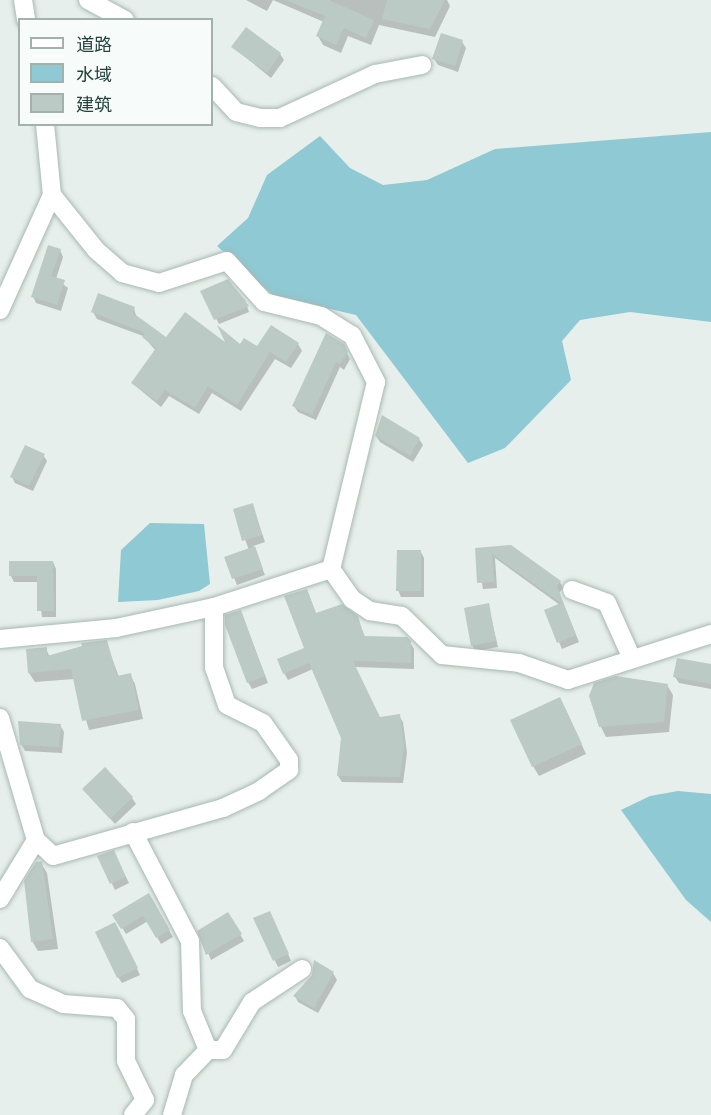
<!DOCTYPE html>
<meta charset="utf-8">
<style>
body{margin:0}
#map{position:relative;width:711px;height:1115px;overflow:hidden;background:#e6efeb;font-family:"Open Sans","Noto Sans SC",sans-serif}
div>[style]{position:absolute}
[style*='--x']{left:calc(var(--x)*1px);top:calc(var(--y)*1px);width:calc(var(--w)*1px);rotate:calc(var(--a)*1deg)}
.water>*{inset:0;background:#8ec9d4}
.shadow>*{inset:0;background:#0003}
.building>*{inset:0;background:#bbcac4}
.roads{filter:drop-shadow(0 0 2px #a8b8b2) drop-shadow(0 0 2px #a8b8b2)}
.minor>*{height:18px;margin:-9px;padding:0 9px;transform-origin:9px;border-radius:9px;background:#fff}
span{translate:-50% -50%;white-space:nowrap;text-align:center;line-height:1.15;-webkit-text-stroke:4.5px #f7fbf9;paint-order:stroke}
.legend{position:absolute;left:18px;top:18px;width:195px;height:108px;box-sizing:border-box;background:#f7fbf9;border:2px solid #a3b1ad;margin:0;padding:8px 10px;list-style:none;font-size:18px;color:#24423a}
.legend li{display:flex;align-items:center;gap:12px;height:30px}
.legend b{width:30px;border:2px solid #a3b1ad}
</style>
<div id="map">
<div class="water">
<div style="clip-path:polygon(711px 132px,711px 322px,630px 312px,580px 320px,562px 341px,571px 380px,505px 448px,468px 463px,356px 315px,274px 296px,217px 246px,248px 218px,267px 175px,320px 136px,350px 168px,383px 185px,427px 180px,495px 149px)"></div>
<div style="clip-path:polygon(150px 523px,204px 524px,210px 584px,199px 591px,158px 600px,118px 602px,121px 550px)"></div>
<div style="clip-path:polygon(678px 791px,711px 794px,711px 922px,686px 900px,621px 810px,650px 796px)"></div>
</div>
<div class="shadow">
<div style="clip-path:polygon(246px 0,320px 0,328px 3px,329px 0,447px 0,450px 6px,435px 37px,379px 25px,371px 45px,348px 36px,341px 53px,323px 45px,318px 36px,324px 22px,273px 0,267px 11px)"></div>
<div style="clip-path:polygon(462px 42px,466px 48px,458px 72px,438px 65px,434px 59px)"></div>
<div style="clip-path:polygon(233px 47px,280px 54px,284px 60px,271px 78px)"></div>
<div style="clip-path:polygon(60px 250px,63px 257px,56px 279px,68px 288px,61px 311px,36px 303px,33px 296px)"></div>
<div style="clip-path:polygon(228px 281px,245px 300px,249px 312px,219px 324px,202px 292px)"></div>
<div style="clip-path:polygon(134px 309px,137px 318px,167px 339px,229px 347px,298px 344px,302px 351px,291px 368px,275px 359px,241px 411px,212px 393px,199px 414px,169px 396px,161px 407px,133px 384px,156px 351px,143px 336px,97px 319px,93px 312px)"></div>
<div style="clip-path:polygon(343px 345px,350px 359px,344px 370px,340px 367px,316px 420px,298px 412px,294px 406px)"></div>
<div style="clip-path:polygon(376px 436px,419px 439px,423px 445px,413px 462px,380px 442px)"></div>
<div style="clip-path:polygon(43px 455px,47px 461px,33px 491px,15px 483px,12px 477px)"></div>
<div style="clip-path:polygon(252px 504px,265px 542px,253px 546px,265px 575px,237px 585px,226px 558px,249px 550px,234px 510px)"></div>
<div style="clip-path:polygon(511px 547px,560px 582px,563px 588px,559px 593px,579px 642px,562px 649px,559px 642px,560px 605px,495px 558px,497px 588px,483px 589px,476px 549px)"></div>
<div style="clip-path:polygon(421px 552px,424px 558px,424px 597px,401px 597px,398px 590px)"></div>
<div style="clip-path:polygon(53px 562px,56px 569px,56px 617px,42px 617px,38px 582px,14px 582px,11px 576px)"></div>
<div style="clip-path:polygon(307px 590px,316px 614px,357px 617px,365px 637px,410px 642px,414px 649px,414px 669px,355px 667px,379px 719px,399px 716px,403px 722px,407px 753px,403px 783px,342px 782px,338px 776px,342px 738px,313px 669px,288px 680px,284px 673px,279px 660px,306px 648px)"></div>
<div style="clip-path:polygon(488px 605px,498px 647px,476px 651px,472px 645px)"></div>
<div style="clip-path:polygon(241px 612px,268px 683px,252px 689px,248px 682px)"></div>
<div style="clip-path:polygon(106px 642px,119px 677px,130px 675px,135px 684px,143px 719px,89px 730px,74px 679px,35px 682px,29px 673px,46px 649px,50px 657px)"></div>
<div style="clip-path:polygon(711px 666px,711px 689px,679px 683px,675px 677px)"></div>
<div style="clip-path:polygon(667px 685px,673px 695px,669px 732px,606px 737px,601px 727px)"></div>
<div style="clip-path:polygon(565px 708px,586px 754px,539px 776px,533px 766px)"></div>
<div style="clip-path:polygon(60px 725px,64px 732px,62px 753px,25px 751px,21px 744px)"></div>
<div style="clip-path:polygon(84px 789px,132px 798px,136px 804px,115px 824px)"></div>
<div style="clip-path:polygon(99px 857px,117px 859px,129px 883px,115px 890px)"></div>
<div style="clip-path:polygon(41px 863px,47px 873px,58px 949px,38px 951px,32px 941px)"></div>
<div style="clip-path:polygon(150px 898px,173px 937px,161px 944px,148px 921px,126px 934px,114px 915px)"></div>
<div style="clip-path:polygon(228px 914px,244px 941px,211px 960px,199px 931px)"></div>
<div style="clip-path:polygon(255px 919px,273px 919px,291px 961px,278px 967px)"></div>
<div style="clip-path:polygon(118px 930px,140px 975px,122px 983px,118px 977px)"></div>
<div style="clip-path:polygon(333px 973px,337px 980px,318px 1013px,298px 1002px,295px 996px)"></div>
</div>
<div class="building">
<div style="clip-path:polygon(286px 0,328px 0,374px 20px,366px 38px,344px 28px,336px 45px,316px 36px,325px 16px)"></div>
<div style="clip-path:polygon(387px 0,445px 0,430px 29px,382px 19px)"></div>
<div style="clip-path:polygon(246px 27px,281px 53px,267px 73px,231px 47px)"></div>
<div style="clip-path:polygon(441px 33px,463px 40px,455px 66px,432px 59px)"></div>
<div style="clip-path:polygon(48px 245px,61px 249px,51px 276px,65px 280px,57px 305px,31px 297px)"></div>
<div style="clip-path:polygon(228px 279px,249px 306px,214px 320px,200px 291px)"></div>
<div style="clip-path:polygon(98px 293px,135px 307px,133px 313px,166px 337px,185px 312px,225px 342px,217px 325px,240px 344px,244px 338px,257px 346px,271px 325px,299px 343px,286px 362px,270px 352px,237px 405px,208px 386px,195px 408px,165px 390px,157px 401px,131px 383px,156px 348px,142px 337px,145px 333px,91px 312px)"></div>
<div style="clip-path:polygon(326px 333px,344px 344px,348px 352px,340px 364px,336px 362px,312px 415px,292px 406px)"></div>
<div style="clip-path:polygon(382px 415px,420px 438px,410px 456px,375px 436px)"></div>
<div style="clip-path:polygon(25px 445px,45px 454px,29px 486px,10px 477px)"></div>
<div style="clip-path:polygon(253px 503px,262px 535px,242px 541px,233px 509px)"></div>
<div style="clip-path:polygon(511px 545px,561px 581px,557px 586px,576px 635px,557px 643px,544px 610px,561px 603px,492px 554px,494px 582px,477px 583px,475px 548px)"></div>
<div style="clip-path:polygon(255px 546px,263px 569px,232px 579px,224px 557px)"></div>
<div style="clip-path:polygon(397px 550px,421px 550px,421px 591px,396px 591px)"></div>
<div style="clip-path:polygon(9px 561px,53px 561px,54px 611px,37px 611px,37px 576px,9px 576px)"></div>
<div style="clip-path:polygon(307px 589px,316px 613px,342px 604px,358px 616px,364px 636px,407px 637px,411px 641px,411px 663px,353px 661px,380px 717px,400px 714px,404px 746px,400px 777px,337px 776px,341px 738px,309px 663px,283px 674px,277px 659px,304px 648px,284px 596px)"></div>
<div style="clip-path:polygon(489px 603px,496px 641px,471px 646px,464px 608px)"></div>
<div style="clip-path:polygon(241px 610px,265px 676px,247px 683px,225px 625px,225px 615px)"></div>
<div style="clip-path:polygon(107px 640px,117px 676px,131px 673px,139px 710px,82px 721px,71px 669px,28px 673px,26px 649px,47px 647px,47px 656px,82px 646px,81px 643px)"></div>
<div style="clip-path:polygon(677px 658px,711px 664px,711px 684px,673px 677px)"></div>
<div style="clip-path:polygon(616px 676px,668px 684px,664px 722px,599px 727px,589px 696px,594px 683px)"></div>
<div style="clip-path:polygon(560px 697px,582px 744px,532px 767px,510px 720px)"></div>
<div style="clip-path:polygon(18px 721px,61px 724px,59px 747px,20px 745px)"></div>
<div style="clip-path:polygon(105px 767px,133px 797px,110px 819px,82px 789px)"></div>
<div style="clip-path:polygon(114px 850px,126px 877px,110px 884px,97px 856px)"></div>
<div style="clip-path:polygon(42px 861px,53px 939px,31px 942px,24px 881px,36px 862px)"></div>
<div style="clip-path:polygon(149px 893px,170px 930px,156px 938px,143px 916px,121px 929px,112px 915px)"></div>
<div style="clip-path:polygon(270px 911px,289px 954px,273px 961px,253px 918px)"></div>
<div style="clip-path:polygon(228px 912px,242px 934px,206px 955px,197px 931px)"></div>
<div style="clip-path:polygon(115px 922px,138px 968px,117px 978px,95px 932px)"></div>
<div style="clip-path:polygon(314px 960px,334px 972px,314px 1008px,293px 996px,312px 975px)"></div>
</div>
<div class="roads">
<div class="minor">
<div style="--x:23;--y:0;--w:20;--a:81"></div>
<div style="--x:88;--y:0;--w:42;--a:28.4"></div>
<div style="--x:212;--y:86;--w:35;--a:47"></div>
<div style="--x:236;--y:112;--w:25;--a:14"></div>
<div style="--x:260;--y:118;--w:20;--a:0"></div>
<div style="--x:280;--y:118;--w:105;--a:-24.9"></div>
<div style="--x:375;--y:74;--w:48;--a:-10.8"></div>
<div style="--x:45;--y:124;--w:71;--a:84.4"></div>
<div style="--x:52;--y:195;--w:70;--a:51.3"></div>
<div style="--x:96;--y:250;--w:35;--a:41"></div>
<div style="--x:122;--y:273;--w:38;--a:15"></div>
<div style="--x:159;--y:283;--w:71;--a:-17.9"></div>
<div style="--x:227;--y:261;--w:55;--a:47.9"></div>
<div style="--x:264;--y:302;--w:59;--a:13.8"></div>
<div style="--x:321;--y:316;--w:36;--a:32"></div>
<div style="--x:352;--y:335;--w:53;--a:62.9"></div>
<div style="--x:376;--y:382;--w:192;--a:103.5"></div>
<div style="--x:331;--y:569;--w:37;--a:55"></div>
<div style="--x:352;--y:599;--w:22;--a:34"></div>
<div style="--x:370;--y:611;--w:32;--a:9"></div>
<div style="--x:402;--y:616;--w:56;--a:44.3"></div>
<div style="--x:442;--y:655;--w:77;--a:5.9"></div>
<div style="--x:519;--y:663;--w:52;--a:19.1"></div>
<div style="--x:568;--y:680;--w:150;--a:-17.8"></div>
<div style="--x:0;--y:310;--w:126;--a:-65.7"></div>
<div style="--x:572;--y:590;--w:37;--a:20"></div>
<div style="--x:607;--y:603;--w:61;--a:65.9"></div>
<div style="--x:0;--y:639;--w:117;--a:-5.4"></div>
<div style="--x:116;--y:628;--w:100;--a:-12.1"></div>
<div style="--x:214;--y:607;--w:123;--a:-18"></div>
<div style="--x:0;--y:718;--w:127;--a:73.6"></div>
<div style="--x:36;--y:840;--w:23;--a:43"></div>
<div style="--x:53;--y:856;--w:177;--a:-15.8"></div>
<div style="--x:223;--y:808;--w:40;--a:-25"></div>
<div style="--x:259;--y:791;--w:37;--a:-35"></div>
<div style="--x:289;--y:770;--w:10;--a:-90"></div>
<div style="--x:289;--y:760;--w:45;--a:-125.1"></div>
<div style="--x:263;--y:723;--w:40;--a:-153.4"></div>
<div style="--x:227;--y:705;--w:39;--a:-109"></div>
<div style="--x:214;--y:668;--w:61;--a:-90"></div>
<div style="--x:133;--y:832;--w:123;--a:62.4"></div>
<div style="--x:190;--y:941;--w:70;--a:88.4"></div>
<div style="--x:192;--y:1011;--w:42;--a:67.7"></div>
<div style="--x:208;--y:1050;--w:15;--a:0"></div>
<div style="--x:223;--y:1050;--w:56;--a:-58.9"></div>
<div style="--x:252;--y:1002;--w:60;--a:-33.4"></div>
<div style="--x:0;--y:899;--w:69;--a:-58.6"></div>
<div style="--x:0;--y:948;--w:51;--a:53.8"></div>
<div style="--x:30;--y:989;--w:36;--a:24"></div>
<div style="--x:63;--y:1004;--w:54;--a:4.2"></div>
<div style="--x:117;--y:1008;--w:14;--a:51"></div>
<div style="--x:126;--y:1019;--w:42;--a:90"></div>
<div style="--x:126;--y:1061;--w:43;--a:64"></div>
<div style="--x:145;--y:1100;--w:19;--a:129"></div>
<div style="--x:172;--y:1115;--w:42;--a:-73.3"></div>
<div style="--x:184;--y:1075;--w:35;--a:-46"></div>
</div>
</div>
<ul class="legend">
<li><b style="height:8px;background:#fff"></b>道路</li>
<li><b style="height:16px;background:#8ec9d4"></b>水域</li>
<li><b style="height:16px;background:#bbcac4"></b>建筑</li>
</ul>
</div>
